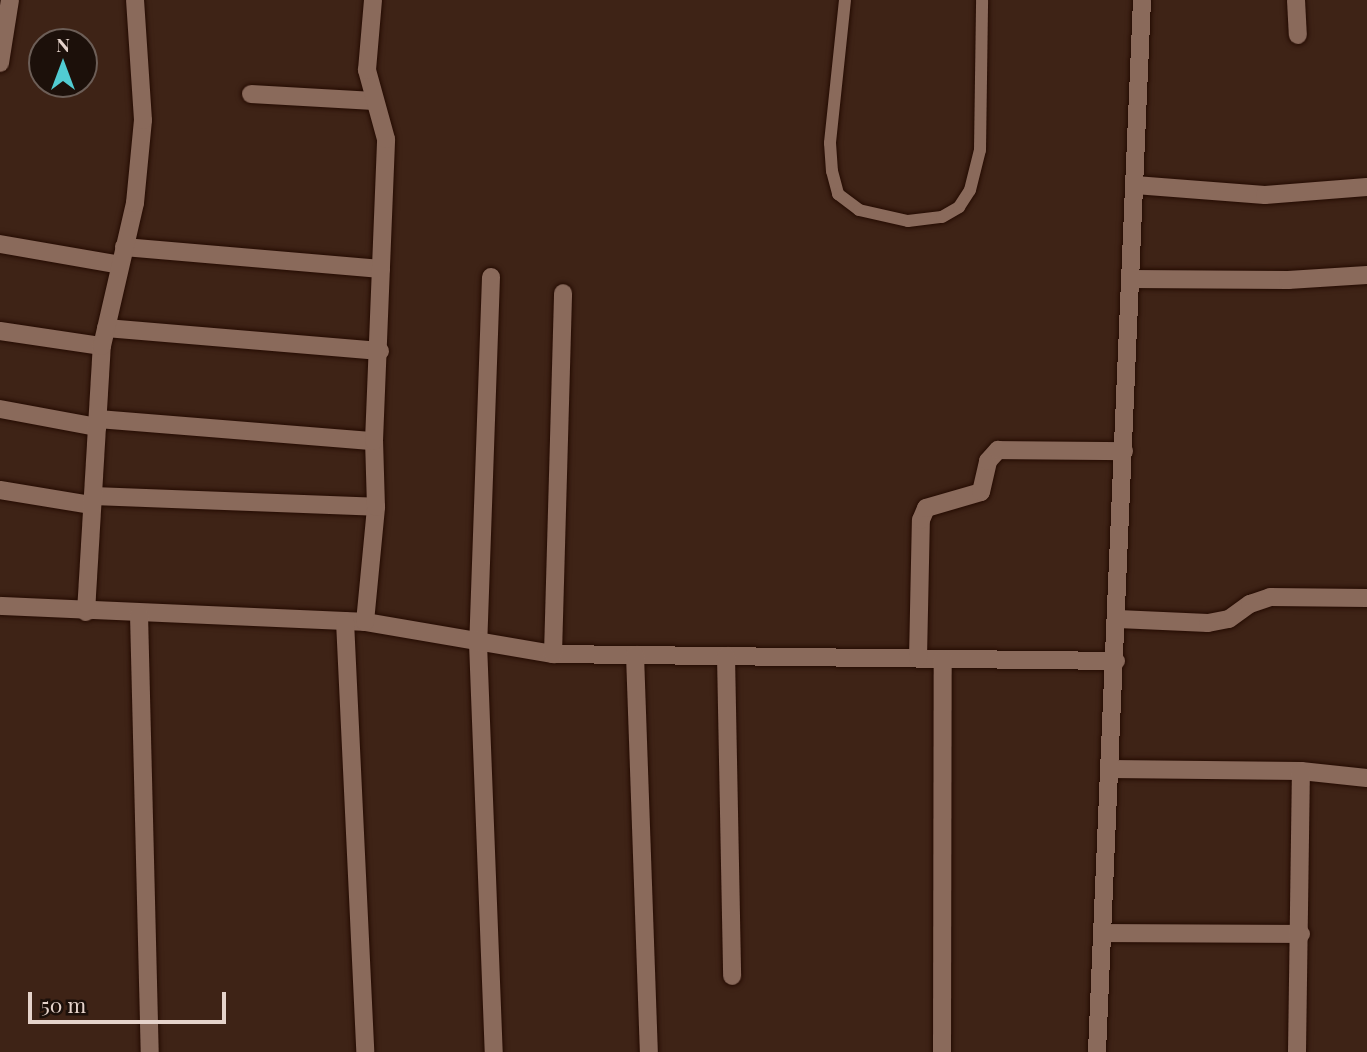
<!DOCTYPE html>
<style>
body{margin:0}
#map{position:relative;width:1367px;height:1052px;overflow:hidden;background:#3e2316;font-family:"Playfair Display",serif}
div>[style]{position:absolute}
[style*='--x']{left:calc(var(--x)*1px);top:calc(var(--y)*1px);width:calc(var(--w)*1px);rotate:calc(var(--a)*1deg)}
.roads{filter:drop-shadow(0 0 2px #240b02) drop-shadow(0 0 2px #240b02)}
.service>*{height:12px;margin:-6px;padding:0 6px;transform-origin:6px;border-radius:6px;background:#8a6a5b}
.minor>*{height:18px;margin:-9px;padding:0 9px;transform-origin:9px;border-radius:9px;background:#8a6a5b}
span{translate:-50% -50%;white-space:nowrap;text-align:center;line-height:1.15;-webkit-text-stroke:7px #1c100a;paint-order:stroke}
.north{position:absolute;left:28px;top:28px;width:70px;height:70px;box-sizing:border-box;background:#1c100a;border:2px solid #6c5e57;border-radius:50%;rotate:0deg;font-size:19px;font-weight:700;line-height:28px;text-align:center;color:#e5d3cb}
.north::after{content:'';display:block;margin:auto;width:24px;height:32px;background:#51ccd2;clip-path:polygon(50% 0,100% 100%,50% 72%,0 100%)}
.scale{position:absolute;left:28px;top:992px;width:198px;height:32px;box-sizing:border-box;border:4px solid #e5d3cb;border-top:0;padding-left:9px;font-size:21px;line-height:24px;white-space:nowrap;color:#e5d3cb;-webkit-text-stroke:5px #1c100a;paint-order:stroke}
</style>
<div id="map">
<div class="roads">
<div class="service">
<div style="--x:845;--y:0;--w:144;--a:96"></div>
<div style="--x:830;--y:143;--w:28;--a:86"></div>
<div style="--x:832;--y:171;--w:24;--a:75"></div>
<div style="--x:838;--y:194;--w:26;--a:37"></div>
<div style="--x:859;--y:210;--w:50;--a:12.7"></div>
<div style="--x:908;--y:221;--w:34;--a:-7"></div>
<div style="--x:942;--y:217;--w:20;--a:-30"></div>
<div style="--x:959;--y:207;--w:20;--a:-57"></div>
<div style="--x:970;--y:190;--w:41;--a:-76"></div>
<div style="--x:980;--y:150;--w:150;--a:-89.2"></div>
</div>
<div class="minor">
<div style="--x:1296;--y:0;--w:35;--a:87"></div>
<div style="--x:0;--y:63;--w:64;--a:-81"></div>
<div style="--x:251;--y:94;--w:123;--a:3.3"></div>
<div style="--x:1135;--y:185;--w:130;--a:4.4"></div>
<div style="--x:1265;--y:195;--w:102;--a:-4.5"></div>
<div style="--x:0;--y:244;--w:122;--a:9.9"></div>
<div style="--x:124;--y:247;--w:258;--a:4.9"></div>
<div style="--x:491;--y:277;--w:366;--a:92"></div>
<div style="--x:478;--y:643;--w:409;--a:87.8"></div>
<div style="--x:1131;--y:279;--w:157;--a:0.4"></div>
<div style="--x:1288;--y:280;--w:79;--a:-3.6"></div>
<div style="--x:106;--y:328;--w:275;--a:4.8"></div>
<div style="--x:0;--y:331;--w:103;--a:8.4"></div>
<div style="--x:0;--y:409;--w:99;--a:10.5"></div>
<div style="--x:98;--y:419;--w:277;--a:4.6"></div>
<div style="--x:0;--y:490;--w:93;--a:9.3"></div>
<div style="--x:93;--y:496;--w:283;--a:2.2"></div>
<div style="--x:0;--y:606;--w:365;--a:2.5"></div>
<div style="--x:365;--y:622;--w:191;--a:9.7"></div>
<div style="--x:553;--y:654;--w:563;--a:0.71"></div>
<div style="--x:86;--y:612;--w:266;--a:-86.6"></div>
<div style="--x:102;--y:346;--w:147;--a:-77"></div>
<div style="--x:135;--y:203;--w:83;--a:-84.5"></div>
<div style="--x:143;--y:120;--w:120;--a:-93.8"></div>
<div style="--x:139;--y:614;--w:438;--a:88.6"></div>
<div style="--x:1118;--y:619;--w:90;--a:2.5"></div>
<div style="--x:1208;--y:623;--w:21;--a:-11"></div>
<div style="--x:1229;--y:619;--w:26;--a:-36"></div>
<div style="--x:1250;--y:604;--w:21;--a:-19"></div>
<div style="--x:1270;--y:597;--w:97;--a:0.6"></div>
<div style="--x:345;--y:621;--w:431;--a:87.3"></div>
<div style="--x:365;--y:622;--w:116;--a:-84.5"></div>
<div style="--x:376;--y:507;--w:66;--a:-91.7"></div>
<div style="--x:374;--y:441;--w:302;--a:-87.7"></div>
<div style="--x:386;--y:139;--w:72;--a:-105.4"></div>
<div style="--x:367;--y:70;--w:70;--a:-85.1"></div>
<div style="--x:553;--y:654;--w:361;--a:-88.4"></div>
<div style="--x:635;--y:655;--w:397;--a:88"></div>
<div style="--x:726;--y:656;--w:320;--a:88.9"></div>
<div style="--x:918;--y:658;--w:138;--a:-88.8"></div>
<div style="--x:921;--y:520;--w:13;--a:-67"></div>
<div style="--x:926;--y:508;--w:57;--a:-16.2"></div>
<div style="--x:981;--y:492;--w:32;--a:-77"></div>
<div style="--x:988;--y:461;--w:15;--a:-48"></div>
<div style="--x:998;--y:450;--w:126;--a:0.5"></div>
<div style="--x:1111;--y:769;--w:190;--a:0.6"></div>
<div style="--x:1301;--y:771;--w:66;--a:6.1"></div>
<div style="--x:1104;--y:933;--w:197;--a:0.3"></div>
<div style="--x:942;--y:1052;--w:393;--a:-89.9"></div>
<div style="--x:1097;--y:1052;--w:1053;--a:-87.55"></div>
<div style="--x:1297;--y:1052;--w:281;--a:-89.2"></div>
</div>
</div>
<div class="north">N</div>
<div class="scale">50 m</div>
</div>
